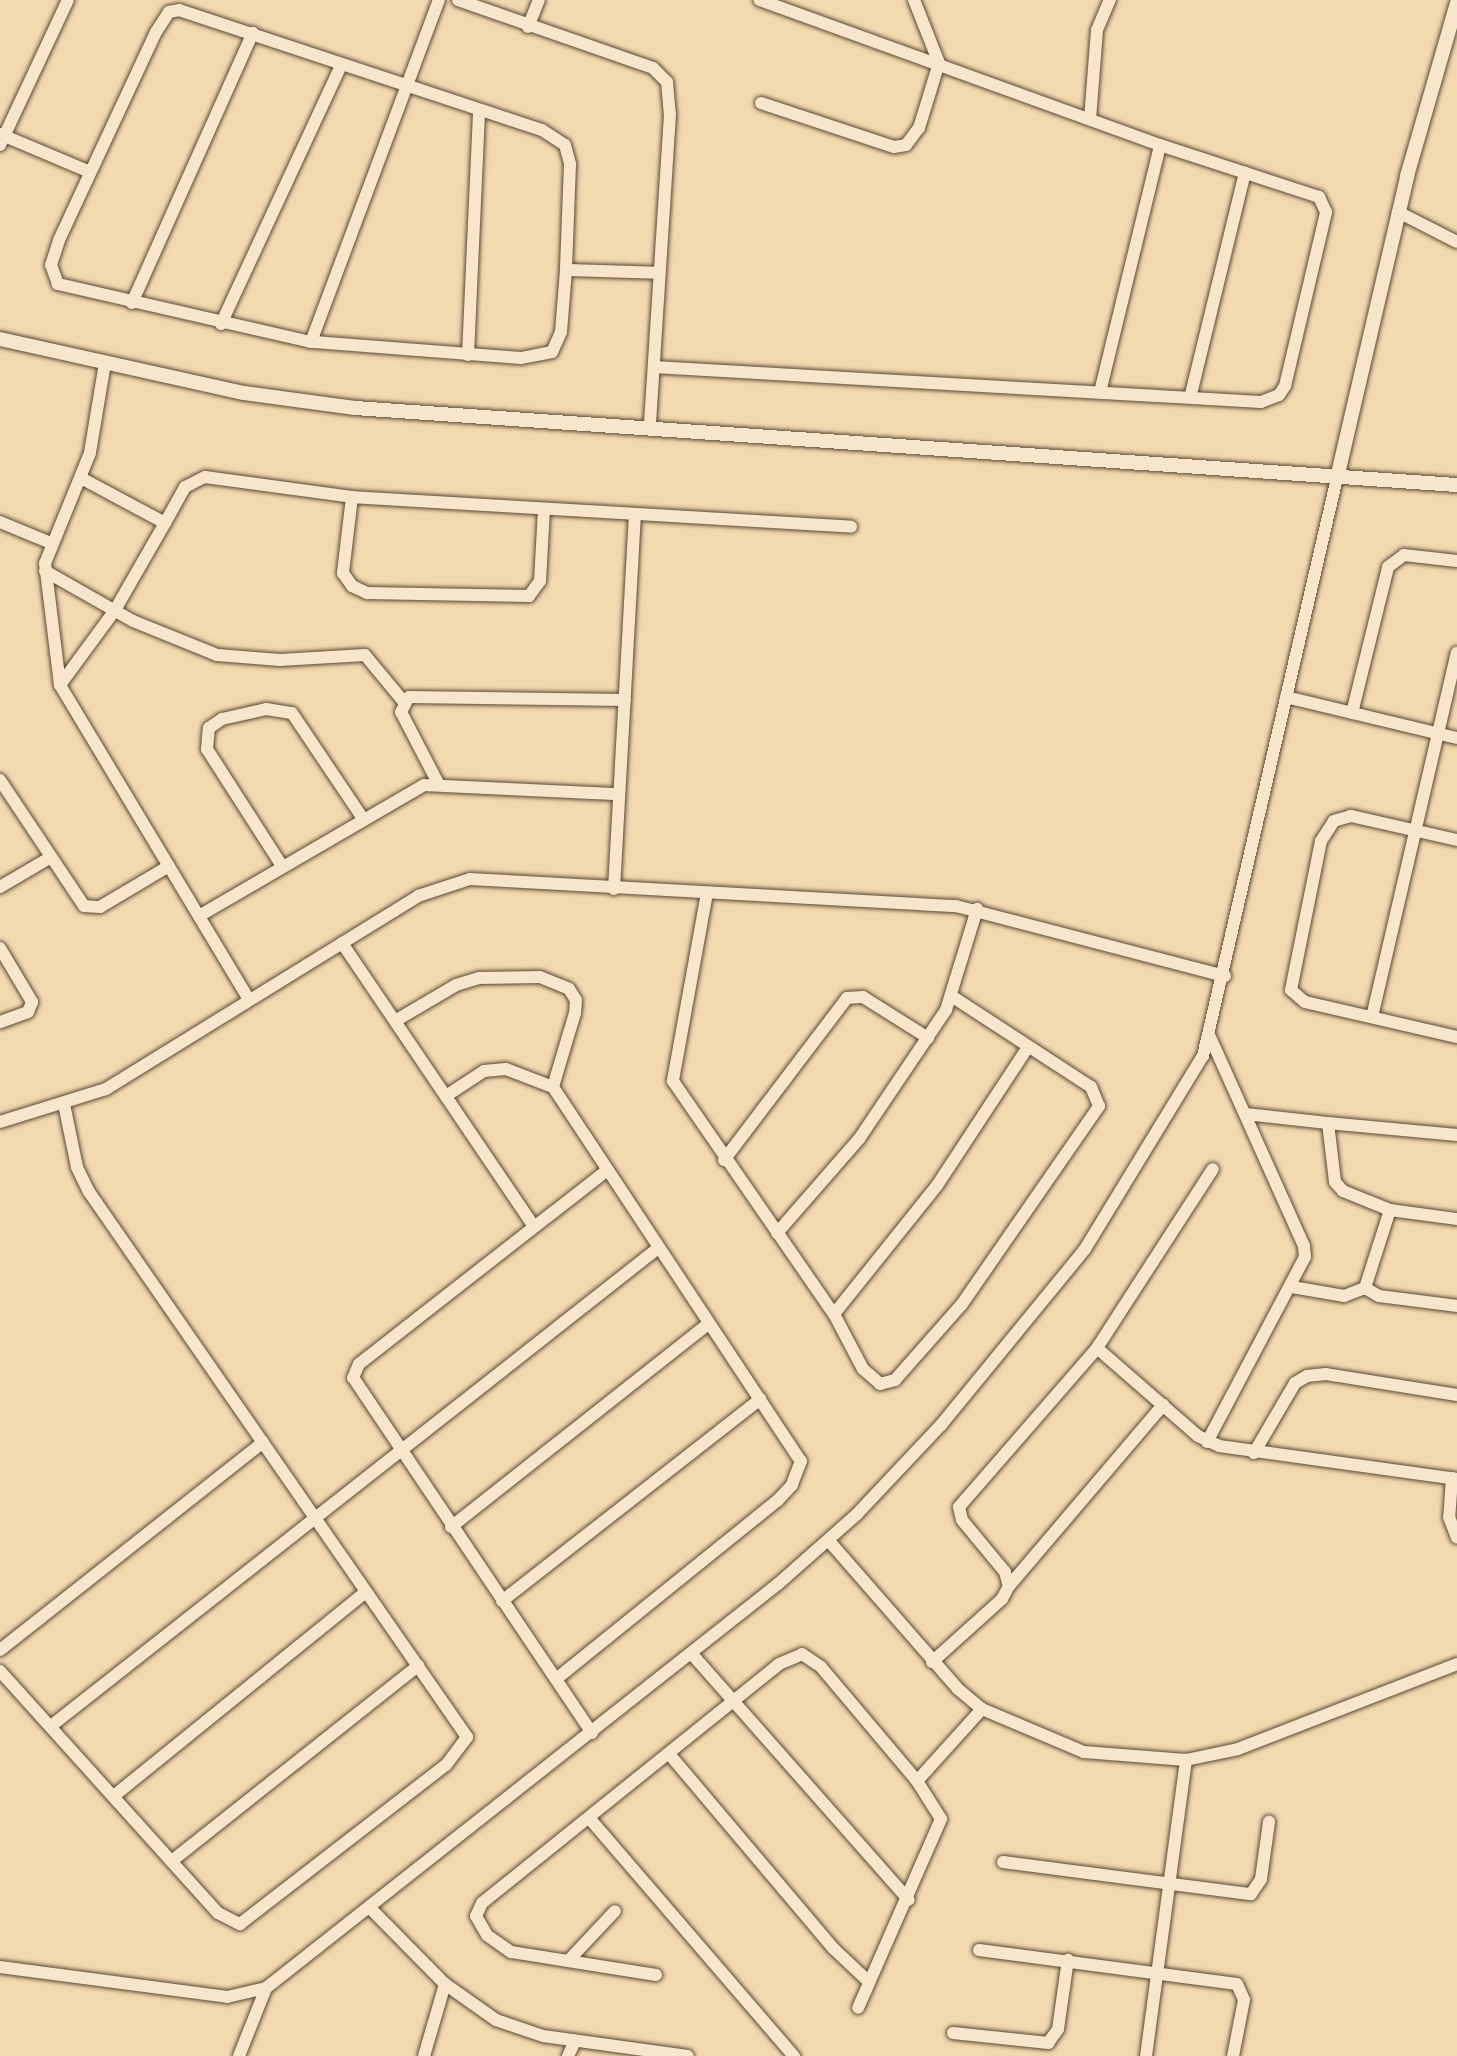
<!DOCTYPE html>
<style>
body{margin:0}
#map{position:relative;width:1457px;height:2056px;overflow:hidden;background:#f2d9b0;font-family:Vollkorn,serif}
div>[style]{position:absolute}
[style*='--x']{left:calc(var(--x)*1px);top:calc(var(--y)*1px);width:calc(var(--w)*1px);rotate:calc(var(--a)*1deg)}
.roads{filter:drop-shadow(0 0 2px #5a4934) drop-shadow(0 0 2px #5a4934)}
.minor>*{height:12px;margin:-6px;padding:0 6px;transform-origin:6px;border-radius:6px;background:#f7e6cc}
.tertiary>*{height:14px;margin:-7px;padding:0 7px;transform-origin:7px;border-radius:7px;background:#f7e6cc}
span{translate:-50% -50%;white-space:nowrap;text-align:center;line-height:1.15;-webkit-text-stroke:7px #f7e6cc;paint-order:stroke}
</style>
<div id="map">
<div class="roads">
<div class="minor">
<div style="--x:458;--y:0;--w:207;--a:19.2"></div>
<div style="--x:653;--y:68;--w:20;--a:45"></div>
<div style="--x:667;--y:82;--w:32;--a:85"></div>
<div style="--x:670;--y:114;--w:313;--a:93.7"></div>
<div style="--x:179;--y:10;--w:382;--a:18.3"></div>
<div style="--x:542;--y:130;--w:27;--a:33"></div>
<div style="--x:565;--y:145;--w:20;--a:75"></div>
<div style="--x:570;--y:164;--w:106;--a:92.2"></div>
<div style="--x:566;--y:270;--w:62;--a:94.6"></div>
<div style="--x:561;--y:332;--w:22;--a:114"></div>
<div style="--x:552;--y:352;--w:32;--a:169"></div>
<div style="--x:521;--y:358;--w:211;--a:-175.6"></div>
<div style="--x:311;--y:342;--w:260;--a:-167.1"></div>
<div style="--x:58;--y:284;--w:20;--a:-110"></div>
<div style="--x:51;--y:265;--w:26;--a:-72"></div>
<div style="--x:59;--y:240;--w:230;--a:-65"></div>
<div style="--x:156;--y:32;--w:24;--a:-57"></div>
<div style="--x:169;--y:12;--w:10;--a:-11"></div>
<div style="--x:528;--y:27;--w:29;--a:-68"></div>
<div style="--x:761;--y:103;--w:140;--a:18.3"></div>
<div style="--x:894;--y:147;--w:12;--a:-9"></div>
<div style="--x:906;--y:145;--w:21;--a:-53"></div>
<div style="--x:919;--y:128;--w:68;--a:-72.9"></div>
<div style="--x:939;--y:63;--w:68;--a:-111.6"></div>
<div style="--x:1090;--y:119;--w:89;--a:-85.5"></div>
<div style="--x:1097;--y:30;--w:33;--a:-67"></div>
<div style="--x:0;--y:134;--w:98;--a:22.9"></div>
<div style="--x:0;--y:145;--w:160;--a:-64.9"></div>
<div style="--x:1398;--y:212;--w:66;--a:27"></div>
<div style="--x:566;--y:270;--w:93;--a:1.8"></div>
<div style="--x:132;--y:303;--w:296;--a:-65.9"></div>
<div style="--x:221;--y:324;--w:285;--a:-65.1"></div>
<div style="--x:311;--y:342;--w:365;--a:-69.5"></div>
<div style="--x:468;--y:355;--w:243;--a:-87.4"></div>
<div style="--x:105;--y:363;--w:91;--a:99.5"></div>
<div style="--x:90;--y:453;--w:119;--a:112.2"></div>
<div style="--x:45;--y:563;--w:123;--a:83"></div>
<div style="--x:60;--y:685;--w:366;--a:59"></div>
<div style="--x:654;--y:367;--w:608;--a:3.3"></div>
<div style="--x:1261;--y:402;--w:19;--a:-21"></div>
<div style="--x:1279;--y:395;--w:11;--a:-56"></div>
<div style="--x:1285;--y:386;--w:179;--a:-76.7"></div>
<div style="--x:1326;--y:212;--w:17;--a:-115"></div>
<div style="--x:1319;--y:197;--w:167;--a:-161.9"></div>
<div style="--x:1160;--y:145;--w:426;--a:-160.1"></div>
<div style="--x:1100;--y:392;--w:254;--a:-76.3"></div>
<div style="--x:1191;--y:394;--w:228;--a:-76.3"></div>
<div style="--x:81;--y:478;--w:95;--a:28.2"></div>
<div style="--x:165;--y:523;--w:41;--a:-60.9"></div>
<div style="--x:185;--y:487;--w:22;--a:-27"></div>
<div style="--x:205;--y:477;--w:148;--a:7.7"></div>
<div style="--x:352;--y:497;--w:500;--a:3.4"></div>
<div style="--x:352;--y:497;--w:77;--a:96.8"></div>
<div style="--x:343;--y:573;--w:16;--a:55"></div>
<div style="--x:352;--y:586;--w:17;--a:25"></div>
<div style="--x:367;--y:593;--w:162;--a:1.1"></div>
<div style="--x:529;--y:596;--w:19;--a:-54"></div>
<div style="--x:540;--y:581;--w:72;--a:-86.8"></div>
<div style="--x:0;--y:522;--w:55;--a:22.4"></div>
<div style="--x:45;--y:571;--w:101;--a:29.6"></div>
<div style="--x:133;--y:621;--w:91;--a:22"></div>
<div style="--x:217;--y:655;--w:63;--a:4.5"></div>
<div style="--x:280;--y:660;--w:85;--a:-3.4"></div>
<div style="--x:365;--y:655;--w:60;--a:50.4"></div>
<div style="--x:60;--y:685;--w:93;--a:-53.7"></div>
<div style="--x:115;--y:610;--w:100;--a:-60.1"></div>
<div style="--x:1286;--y:697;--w:176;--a:13.5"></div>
<div style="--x:1352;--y:713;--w:150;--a:-76.1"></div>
<div style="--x:1388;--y:567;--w:20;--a:-37"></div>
<div style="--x:1404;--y:555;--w:53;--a:6.5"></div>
<div style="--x:0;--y:780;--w:151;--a:56.3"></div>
<div style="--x:84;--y:906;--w:16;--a:4"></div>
<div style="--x:100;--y:907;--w:80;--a:-30.7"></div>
<div style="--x:438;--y:783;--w:80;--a:-117.5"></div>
<div style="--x:401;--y:712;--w:17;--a:-62"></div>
<div style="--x:409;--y:697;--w:216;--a:0.8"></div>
<div style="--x:1457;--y:840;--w:109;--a:-167.2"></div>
<div style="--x:1351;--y:816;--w:18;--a:164"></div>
<div style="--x:1334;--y:821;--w:24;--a:123"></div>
<div style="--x:1321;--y:841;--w:152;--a:101.4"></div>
<div style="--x:1291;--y:990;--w:18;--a:41"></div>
<div style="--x:1305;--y:1002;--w:156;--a:13"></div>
<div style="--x:282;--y:866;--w:139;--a:-122.7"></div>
<div style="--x:207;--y:749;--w:21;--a:-85"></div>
<div style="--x:209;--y:728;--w:16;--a:-35"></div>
<div style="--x:222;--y:719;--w:45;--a:-12.8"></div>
<div style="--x:266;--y:709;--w:26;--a:9"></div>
<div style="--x:292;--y:713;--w:125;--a:56.1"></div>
<div style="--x:0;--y:887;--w:59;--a:-30.5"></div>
<div style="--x:614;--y:889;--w:375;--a:-86.8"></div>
<div style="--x:707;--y:893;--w:191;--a:100.3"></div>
<div style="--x:673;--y:1081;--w:283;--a:55.4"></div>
<div style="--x:834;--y:1314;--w:62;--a:62.2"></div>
<div style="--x:863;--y:1369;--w:23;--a:41"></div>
<div style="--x:880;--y:1384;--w:16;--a:-15"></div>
<div style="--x:895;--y:1380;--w:101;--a:-48.6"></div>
<div style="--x:962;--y:1304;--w:241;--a:-55.3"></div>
<div style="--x:1099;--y:1106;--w:21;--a:-113"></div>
<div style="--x:1091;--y:1087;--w:165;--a:-146.9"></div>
<div style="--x:199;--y:916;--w:260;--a:-30.2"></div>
<div style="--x:424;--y:785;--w:194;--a:2.7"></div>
<div style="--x:342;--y:943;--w:341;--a:55.9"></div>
<div style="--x:0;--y:948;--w:63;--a:59.3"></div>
<div style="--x:32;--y:1002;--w:11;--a:112"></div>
<div style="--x:28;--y:1012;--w:30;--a:160"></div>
<div style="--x:1372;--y:1017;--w:374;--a:-76.9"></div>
<div style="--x:395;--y:1021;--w:71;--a:-30.5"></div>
<div style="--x:456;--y:985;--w:24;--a:-17"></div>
<div style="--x:479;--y:978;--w:61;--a:-0.9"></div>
<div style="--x:540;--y:977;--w:31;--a:22"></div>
<div style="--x:569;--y:989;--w:13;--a:58"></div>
<div style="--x:576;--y:1000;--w:13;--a:94"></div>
<div style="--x:575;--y:1013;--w:77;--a:106.6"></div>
<div style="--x:553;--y:1087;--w:449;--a:56.5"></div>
<div style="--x:801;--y:1461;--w:26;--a:111"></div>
<div style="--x:792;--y:1485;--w:21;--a:133"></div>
<div style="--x:778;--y:1500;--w:285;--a:141.1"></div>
<div style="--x:446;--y:1096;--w:45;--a:-33.3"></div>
<div style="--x:484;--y:1071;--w:22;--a:-5"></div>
<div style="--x:506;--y:1069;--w:50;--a:21"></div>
<div style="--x:1246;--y:1114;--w:82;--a:6.3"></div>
<div style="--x:0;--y:1122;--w:111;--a:-17.3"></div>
<div style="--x:106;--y:1089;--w:367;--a:-31.7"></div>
<div style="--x:418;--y:896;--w:55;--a:-18.1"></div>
<div style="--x:470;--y:879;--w:487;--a:3.2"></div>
<div style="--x:956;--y:906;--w:278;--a:14.6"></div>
<div style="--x:1457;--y:1135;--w:130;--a:-174.7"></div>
<div style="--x:1328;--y:1123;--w:59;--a:83.2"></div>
<div style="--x:1335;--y:1182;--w:12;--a:48"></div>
<div style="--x:1343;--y:1191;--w:51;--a:22"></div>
<div style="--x:1390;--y:1210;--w:68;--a:7.7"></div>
<div style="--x:724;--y:1160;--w:203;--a:-52.8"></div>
<div style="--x:847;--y:998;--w:16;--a:-4"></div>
<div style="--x:863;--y:997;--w:77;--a:32.2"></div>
<div style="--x:1390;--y:1210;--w:82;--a:107.8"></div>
<div style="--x:1365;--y:1288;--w:16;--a:30"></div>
<div style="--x:1379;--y:1296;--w:79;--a:7.3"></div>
<div style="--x:777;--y:1233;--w:125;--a:-48.9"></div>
<div style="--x:859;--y:1139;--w:156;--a:-56"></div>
<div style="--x:946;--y:1010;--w:106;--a:-72.9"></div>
<div style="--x:1292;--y:1287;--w:53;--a:9.8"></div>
<div style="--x:1344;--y:1296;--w:22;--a:-21"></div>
<div style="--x:834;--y:1314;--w:166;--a:-51.3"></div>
<div style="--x:938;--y:1184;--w:164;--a:-56.7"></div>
<div style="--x:1097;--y:1348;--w:134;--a:41.1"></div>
<div style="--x:1198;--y:1436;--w:23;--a:25"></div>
<div style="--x:1219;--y:1446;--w:240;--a:7.9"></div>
<div style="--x:1207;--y:1442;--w:209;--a:-62.1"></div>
<div style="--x:1305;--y:1257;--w:11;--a:-95"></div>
<div style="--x:1304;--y:1246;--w:229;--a:-114.2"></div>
<div style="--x:1254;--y:1453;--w:81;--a:-59.6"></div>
<div style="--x:1295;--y:1383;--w:14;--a:-30"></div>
<div style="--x:1307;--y:1376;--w:19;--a:-6"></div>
<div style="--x:1326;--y:1374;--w:133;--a:9.1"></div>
<div style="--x:1452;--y:1478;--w:39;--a:94"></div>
<div style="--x:1449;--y:1517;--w:22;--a:69"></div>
<div style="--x:451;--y:1527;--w:328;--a:-38.3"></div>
<div style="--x:829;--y:1541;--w:196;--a:48.9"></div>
<div style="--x:958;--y:1689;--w:31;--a:40"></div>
<div style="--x:982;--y:1709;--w:111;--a:22.9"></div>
<div style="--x:1084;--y:1752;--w:102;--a:4.5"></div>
<div style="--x:1186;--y:1760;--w:53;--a:-11.9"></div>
<div style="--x:1238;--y:1749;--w:235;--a:-21.2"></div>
<div style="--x:1009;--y:1586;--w:238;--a:-49.6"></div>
<div style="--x:502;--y:1601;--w:328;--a:-38"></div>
<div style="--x:0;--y:1650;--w:335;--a:-38.3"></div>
<div style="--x:691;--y:1653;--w:329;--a:48.6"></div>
<div style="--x:932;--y:1662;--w:94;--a:-42"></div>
<div style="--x:1002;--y:1599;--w:15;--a:-62"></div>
<div style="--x:1009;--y:1586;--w:15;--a:-106"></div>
<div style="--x:1005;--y:1572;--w:67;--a:-129.6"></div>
<div style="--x:962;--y:1520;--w:13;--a:-103"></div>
<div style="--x:959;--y:1507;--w:211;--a:-49"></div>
<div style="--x:1097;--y:1348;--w:213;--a:-57.1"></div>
<div style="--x:0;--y:1671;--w:326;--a:48"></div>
<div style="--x:218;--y:1913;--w:25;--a:27"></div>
<div style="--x:240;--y:1924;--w:260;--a:-37.7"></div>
<div style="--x:446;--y:1765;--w:35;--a:-53"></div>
<div style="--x:467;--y:1737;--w:663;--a:-124.74"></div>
<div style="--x:89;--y:1192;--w:28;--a:-116"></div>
<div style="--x:77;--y:1167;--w:64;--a:-101.7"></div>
<div style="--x:51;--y:1726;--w:771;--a:-38.21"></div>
<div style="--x:592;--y:1733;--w:428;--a:-123.9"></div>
<div style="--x:353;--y:1378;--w:15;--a:-67"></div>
<div style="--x:359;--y:1364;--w:312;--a:-38"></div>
<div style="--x:670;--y:1755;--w:254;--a:49.8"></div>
<div style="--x:834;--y:1949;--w:48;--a:43.3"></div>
<div style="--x:917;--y:1781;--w:97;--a:-47.9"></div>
<div style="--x:115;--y:1795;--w:323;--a:-39"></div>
<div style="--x:590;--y:1819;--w:313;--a:49.3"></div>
<div style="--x:173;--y:1860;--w:313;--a:-38.4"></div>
<div style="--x:1003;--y:1862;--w:250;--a:7.4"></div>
<div style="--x:1251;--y:1894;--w:18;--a:-56"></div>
<div style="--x:1261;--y:1879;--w:58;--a:-82"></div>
<div style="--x:370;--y:1908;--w:107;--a:45.4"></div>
<div style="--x:445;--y:1984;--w:62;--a:35.2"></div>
<div style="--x:496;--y:2020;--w:50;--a:18.8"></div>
<div style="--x:543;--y:2036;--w:146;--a:7.9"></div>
<div style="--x:979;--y:1950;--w:260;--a:7.5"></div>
<div style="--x:1237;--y:1984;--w:17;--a:66"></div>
<div style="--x:1244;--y:2000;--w:57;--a:101.1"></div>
<div style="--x:569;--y:1960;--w:67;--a:-46.8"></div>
<div style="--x:0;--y:1967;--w:229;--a:7.5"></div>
<div style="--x:227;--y:1997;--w:40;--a:-13"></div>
<div style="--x:266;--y:1988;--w:652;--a:-38.28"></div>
<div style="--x:778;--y:1584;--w:106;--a:-41.5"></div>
<div style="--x:857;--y:1514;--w:122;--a:-46.7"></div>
<div style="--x:941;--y:1425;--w:227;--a:-50.7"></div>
<div style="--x:1085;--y:1249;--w:226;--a:-58.6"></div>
<div style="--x:1203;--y:1056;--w:593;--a:-76.95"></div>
<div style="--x:656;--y:1975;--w:147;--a:-171"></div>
<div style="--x:511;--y:1952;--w:29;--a:-145"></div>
<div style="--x:487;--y:1935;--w:22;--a:-120"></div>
<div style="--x:476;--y:1916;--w:14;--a:-65"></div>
<div style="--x:482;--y:1903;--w:381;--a:-38.8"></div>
<div style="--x:779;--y:1664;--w:25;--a:-23"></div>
<div style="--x:802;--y:1654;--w:23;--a:34"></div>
<div style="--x:821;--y:1667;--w:149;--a:49.9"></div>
<div style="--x:917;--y:1781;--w:45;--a:57.7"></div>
<div style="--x:941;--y:1819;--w:206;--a:113.7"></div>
<div style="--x:953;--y:2033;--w:96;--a:6"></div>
<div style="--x:1048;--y:2043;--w:17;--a:-54"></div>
<div style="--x:1058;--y:2029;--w:70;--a:-81.8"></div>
<div style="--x:239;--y:2056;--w:73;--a:-68.3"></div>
<div style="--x:424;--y:2056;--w:75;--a:-73.7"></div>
<div style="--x:568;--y:2056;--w:17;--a:-65"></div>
<div style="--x:1146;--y:2056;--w:299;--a:-82.3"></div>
</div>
<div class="tertiary">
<div style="--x:0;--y:339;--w:250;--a:12.5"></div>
<div style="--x:244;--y:393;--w:112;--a:7.7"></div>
<div style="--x:355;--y:408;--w:1105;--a:4"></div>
<div style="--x:1337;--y:478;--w:310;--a:-76.9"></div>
<div style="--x:1407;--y:176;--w:180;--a:-73.9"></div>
</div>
</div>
</div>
